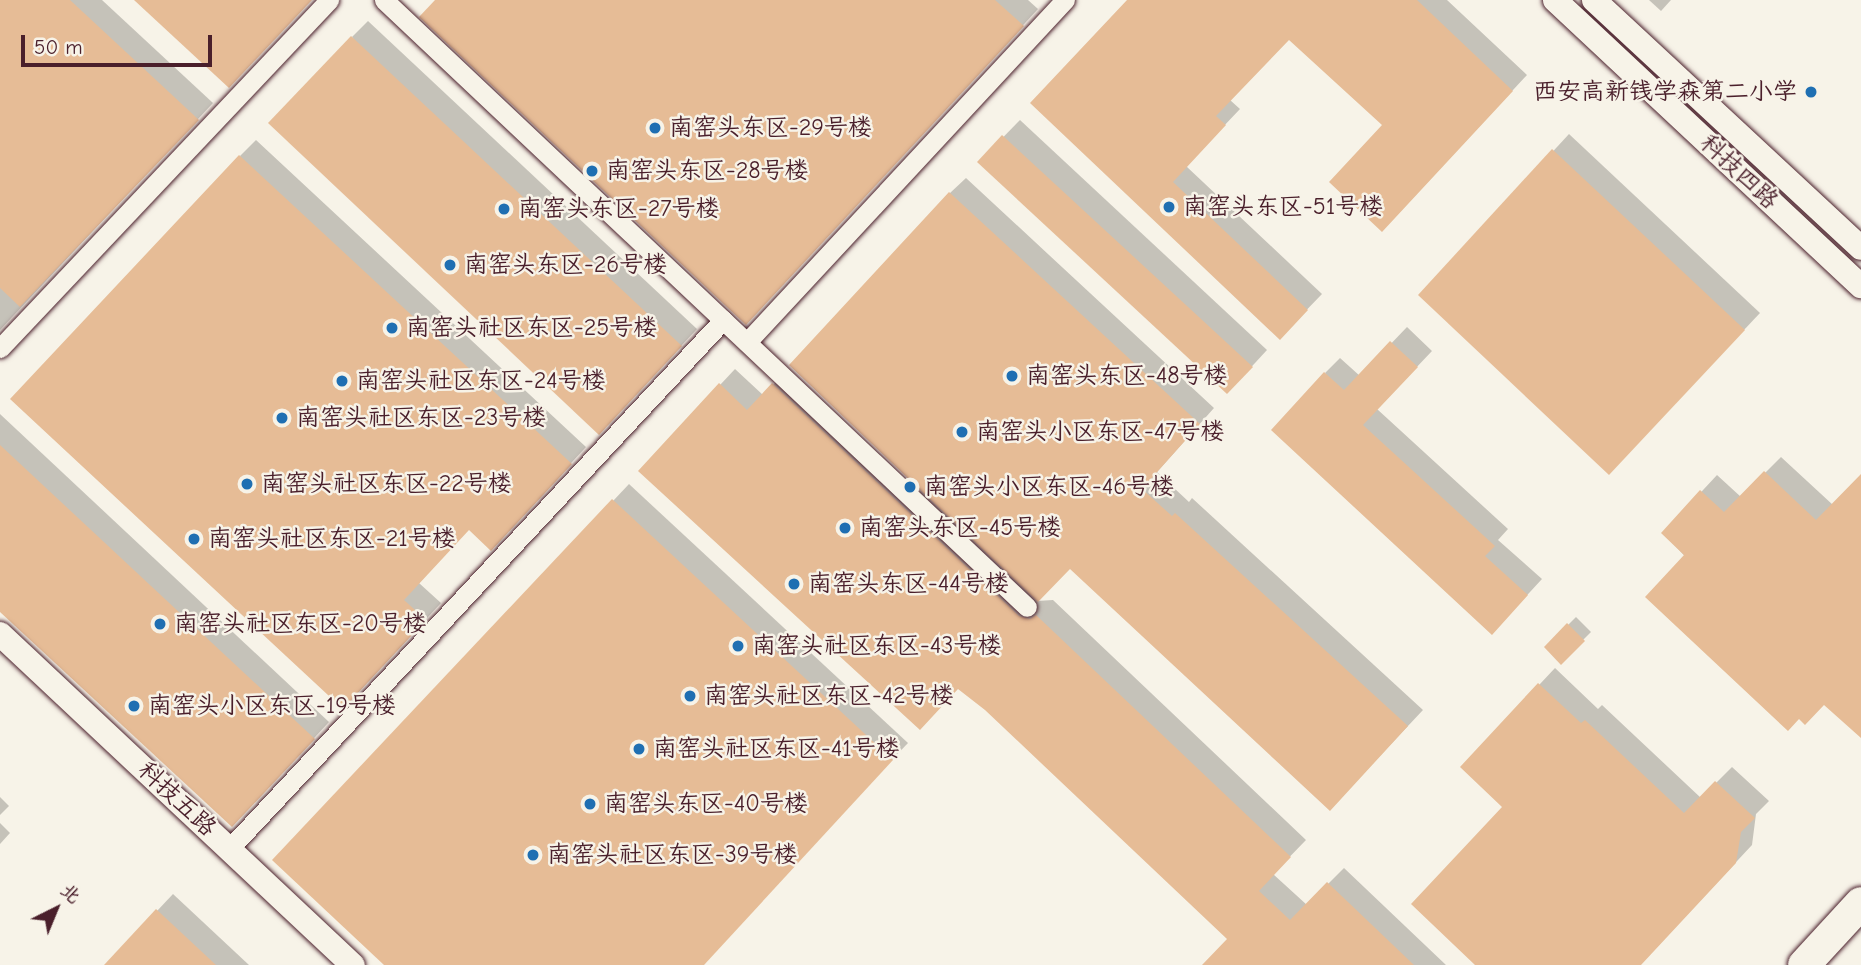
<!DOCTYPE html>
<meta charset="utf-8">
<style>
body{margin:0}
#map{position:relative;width:1861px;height:965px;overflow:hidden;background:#f7f3e8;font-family:"Comic Neue","LXGW WenKai TC",sans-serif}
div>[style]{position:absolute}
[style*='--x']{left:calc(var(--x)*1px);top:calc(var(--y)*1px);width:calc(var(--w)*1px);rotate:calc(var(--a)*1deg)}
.shadow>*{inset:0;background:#0003}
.building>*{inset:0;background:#e6bc96}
.roads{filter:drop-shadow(0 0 2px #4a1f2b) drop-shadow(0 0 2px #4a1f2b)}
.minor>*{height:19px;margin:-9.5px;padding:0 9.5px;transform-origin:9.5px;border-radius:9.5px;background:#f7f3e8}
.tertiary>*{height:24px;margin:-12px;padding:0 12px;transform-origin:12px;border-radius:12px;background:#f7f3e8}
.primary>*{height:32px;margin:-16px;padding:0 16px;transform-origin:16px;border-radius:16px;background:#f7f3e8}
.dots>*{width:19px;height:19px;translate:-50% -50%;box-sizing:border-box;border:4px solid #f7f3e8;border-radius:50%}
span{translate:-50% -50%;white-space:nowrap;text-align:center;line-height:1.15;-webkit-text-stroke:5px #f7f3e8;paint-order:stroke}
.poi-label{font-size:24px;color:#4a1f2b}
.right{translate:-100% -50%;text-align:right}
.left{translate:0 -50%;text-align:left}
.street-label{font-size:24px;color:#4a1f2b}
.north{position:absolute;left:21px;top:874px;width:70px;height:70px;-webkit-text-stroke:5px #f7f3e8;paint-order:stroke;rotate:43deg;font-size:19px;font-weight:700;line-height:28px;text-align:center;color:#4a1f2b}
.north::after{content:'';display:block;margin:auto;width:24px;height:32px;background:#4a1f2b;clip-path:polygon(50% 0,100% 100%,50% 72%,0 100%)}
.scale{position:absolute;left:21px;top:35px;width:191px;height:32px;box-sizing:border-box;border:4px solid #4a1f2b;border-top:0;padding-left:9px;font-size:21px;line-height:24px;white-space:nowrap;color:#4a1f2b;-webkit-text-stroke:5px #f7f3e8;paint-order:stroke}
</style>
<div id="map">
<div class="shadow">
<div style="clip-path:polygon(0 0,102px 0,213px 103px,0 330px)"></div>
<div style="clip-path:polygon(437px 0,1028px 0,1038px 9px,762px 307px)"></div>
<div style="clip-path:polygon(1130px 0,1447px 0,1527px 75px,1397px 215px,1385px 125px,1289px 38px,1230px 100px,1240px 109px,1186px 166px,1322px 294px,1295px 322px,1032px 103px)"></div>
<div style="clip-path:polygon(1649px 0,1671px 0,1661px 11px)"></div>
<div style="clip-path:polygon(368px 21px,697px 329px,615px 416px,352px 37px)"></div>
<div style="clip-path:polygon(1020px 120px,1267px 350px,1243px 376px,979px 162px)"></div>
<div style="clip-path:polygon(1569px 134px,1760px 313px,1625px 456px,1421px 294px)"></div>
<div style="clip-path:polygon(256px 140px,586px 447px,507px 532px,469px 528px,419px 583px,441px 603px,359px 691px,240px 156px)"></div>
<div style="clip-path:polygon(966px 178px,1214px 408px,1157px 472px,1189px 502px,1192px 498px,1423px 710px,1345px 793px,1070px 567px,1037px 601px,1053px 600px,1306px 840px,1273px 874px,1307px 905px,1344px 868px,1446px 965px,1205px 965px,1229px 939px,720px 385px,735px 369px,763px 395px,789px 369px,920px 493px,950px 193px)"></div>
<div style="clip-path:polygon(1407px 327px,1432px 351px,1377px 409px,1508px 529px,1498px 540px,1542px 579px,1492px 633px,1325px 373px,1340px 358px,1360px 376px)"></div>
<div style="clip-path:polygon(0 414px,329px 722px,248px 809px,0 609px)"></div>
<div style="clip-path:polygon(1781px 457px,1833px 505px,1861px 476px,1861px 729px,1824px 703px,1663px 533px,1717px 475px,1741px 497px)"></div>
<div style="clip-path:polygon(629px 484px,908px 743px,697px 965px,387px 965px,275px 860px)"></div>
<div style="clip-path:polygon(1576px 617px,1591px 632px,1561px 662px,1546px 647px)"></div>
<div style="clip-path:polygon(1555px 668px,1598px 709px,1602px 705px,1701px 798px,1732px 767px,1769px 801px,1756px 814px,1752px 845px,1640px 965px,1477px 965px,1505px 807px,1462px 767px)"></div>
<div style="clip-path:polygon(0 797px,9px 806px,0 815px)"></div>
<div style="clip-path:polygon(0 823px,10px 833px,0 844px)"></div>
<div style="clip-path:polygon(173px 894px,249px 965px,106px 965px)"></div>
</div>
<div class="building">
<div style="clip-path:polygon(0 0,70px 0,199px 120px,20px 307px,0 288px)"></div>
<div style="clip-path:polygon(134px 0,312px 0,229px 88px)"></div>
<div style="clip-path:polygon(435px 0,995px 0,1024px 26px,746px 325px,419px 17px)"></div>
<div style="clip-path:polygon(1127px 0,1417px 0,1513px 91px,1382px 232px,1329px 182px,1382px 125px,1289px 40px,1216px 116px,1226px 125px,1173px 182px,1308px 310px,1280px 340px,1030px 103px)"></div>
<div style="clip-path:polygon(351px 36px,682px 346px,599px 435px,268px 123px)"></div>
<div style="clip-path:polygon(1002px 135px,1253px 367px,1227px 394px,977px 162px)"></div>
<div style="clip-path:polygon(1552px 149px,1745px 330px,1609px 475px,1418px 295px)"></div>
<div style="clip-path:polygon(239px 155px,572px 464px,491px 551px,469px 530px,404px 600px,426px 620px,343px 709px,10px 399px)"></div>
<div style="clip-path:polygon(949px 192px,1200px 424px,1142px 489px,1172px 516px,1175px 513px,1408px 726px,1330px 811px,1070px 569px,1038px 602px,789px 365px)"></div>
<div style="clip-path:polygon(1390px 341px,1418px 367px,1363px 425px,1495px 546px,1485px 556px,1528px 595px,1492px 635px,1271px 430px,1324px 372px,1344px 390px)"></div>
<div style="clip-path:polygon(719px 383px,747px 410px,772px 383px,1019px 616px,1030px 619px,1036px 615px,1291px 857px,1259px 891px,1290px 920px,1327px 882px,1414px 965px,1202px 965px,1227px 939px,985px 710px,958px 689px,920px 730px,638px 471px)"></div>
<div style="clip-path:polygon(0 445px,315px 739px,232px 827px,0 612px)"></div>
<div style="clip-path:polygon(1764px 471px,1816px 520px,1861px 474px,1861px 738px,1824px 705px,1805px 725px,1799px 719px,1788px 731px,1645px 597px,1684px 555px,1661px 533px,1700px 490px,1724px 512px)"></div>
<div style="clip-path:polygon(612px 499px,893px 760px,704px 965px,384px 965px,272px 860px)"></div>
<div style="clip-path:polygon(1567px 623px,1585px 641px,1561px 665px,1544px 647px)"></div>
<div style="clip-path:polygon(1538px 683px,1581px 723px,1585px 720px,1684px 813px,1715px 781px,1755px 818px,1741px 832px,1736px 863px,1641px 965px,1475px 965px,1411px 904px,1502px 807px,1460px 767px)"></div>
<div style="clip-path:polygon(156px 909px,216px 965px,104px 965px)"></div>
</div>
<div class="roads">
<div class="minor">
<div style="--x:384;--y:0;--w:884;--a:43.35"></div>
<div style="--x:747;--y:342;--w:467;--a:-47.1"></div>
<div style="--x:0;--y:348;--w:479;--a:-46.6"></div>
<div style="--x:229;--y:849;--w:724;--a:-46.96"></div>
</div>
<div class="tertiary">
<div style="--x:1555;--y:0;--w:419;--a:43.1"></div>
<div style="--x:1594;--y:0;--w:364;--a:42.9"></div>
<div style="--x:0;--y:634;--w:484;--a:43.2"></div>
</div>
<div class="primary">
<div style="--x:1804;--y:965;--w:84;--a:-47.4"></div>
</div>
</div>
<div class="dots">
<div style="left:1811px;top:92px;background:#1f6fb2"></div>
<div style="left:655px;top:128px;background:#1f6fb2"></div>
<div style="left:592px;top:171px;background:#1f6fb2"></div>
<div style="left:1169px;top:207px;background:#1f6fb2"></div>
<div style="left:504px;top:209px;background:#1f6fb2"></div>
<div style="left:450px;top:265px;background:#1f6fb2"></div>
<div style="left:392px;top:328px;background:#1f6fb2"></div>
<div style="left:1012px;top:376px;background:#1f6fb2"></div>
<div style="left:342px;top:381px;background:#1f6fb2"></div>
<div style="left:282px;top:418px;background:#1f6fb2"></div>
<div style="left:962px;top:432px;background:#1f6fb2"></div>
<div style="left:247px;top:484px;background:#1f6fb2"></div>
<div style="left:910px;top:487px;background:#1f6fb2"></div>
<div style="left:845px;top:528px;background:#1f6fb2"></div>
<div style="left:194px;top:539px;background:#1f6fb2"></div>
<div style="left:794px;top:584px;background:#1f6fb2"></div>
<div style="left:160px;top:624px;background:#1f6fb2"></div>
<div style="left:738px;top:646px;background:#1f6fb2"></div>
<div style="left:690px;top:696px;background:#1f6fb2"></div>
<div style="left:134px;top:706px;background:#1f6fb2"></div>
<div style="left:639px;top:749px;background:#1f6fb2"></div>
<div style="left:590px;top:804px;background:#1f6fb2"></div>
<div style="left:533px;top:855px;background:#1f6fb2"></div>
</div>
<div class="poi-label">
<span class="right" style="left:1797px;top:92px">西安高新钱学森第二小学</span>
<span class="left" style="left:669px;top:128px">南窑头东区-29号楼</span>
<span class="left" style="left:606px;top:171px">南窑头东区-28号楼</span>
<span class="left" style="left:1183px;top:207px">南窑头东区-51号楼</span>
<span class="left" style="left:518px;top:209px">南窑头东区-27号楼</span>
<span class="left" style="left:464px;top:265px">南窑头东区-26号楼</span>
<span class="left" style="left:406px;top:328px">南窑头社区东区-25号楼</span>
<span class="left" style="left:1026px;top:376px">南窑头东区-48号楼</span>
<span class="left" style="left:356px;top:381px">南窑头社区东区-24号楼</span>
<span class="left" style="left:296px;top:418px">南窑头社区东区-23号楼</span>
<span class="left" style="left:976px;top:432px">南窑头小区东区-47号楼</span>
<span class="left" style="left:261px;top:484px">南窑头社区东区-22号楼</span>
<span class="left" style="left:924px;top:487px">南窑头小区东区-46号楼</span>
<span class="left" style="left:859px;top:528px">南窑头东区-45号楼</span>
<span class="left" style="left:208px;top:539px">南窑头社区东区-21号楼</span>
<span class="left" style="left:808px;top:584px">南窑头东区-44号楼</span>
<span class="left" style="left:174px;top:624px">南窑头社区东区-20号楼</span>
<span class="left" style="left:752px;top:646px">南窑头社区东区-43号楼</span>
<span class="left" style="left:704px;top:696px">南窑头社区东区-42号楼</span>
<span class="left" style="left:148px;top:706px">南窑头小区东区-19号楼</span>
<span class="left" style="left:653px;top:749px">南窑头社区东区-41号楼</span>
<span class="left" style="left:604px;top:804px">南窑头东区-40号楼</span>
<span class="left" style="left:547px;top:855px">南窑头社区东区-39号楼</span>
</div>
<div class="street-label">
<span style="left:1739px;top:172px;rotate:43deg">科技四路</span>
<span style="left:177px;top:799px;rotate:43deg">科技五路</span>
</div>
<div class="north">北</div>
<div class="scale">50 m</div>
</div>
